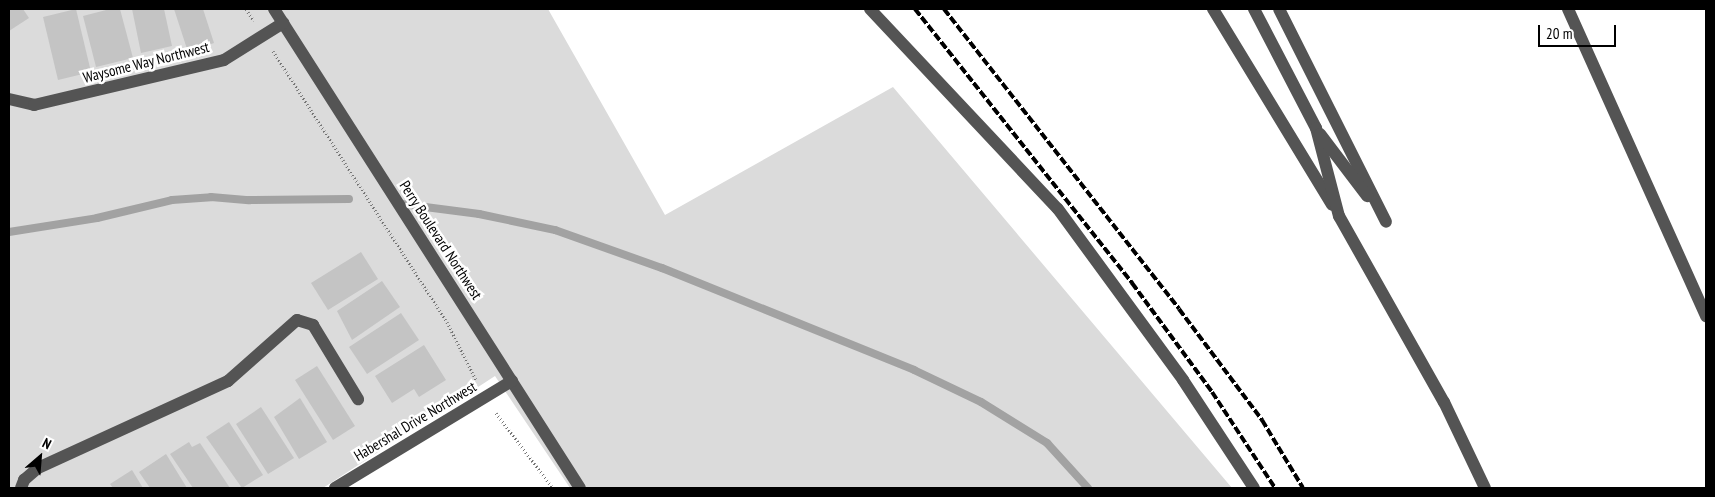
<!DOCTYPE html>
<style>
body{margin:0}
#map{position:relative;width:1715px;height:497px;overflow:hidden;background:#fff;font-family:"PT Sans Narrow",sans-serif}
div>[style]{position:absolute}
[style*='--x']{left:calc(var(--x)*1px);top:calc(var(--y)*1px);width:calc(var(--w)*1px);rotate:calc(var(--a)*1deg)}
.green>*{inset:0;background:#dbdbdb}
.stream>*{height:8px;margin:-4px;padding:0 4px;transform-origin:4px;border-radius:4px;background:#a2a2a2}
.building>*{inset:0;background:#c4c4c4}
.path>*{height:3px;margin-top:-1.5px;transform-origin:0;background:repeating-linear-gradient(90deg,#767676 0 1px,transparent 0 3.5px)}
.minor>*{height:12px;margin:-6px;padding:0 6px;transform-origin:6px;border-radius:6px;background:#545454}
.rail>*{height:4px;margin-top:-2px;transform-origin:0;background:repeating-linear-gradient(90deg,#000 0 8px,transparent 0 10.5px)}
span{translate:-50% -50%;white-space:nowrap;text-align:center;line-height:1.15;-webkit-text-stroke:5px #fff;paint-order:stroke}
.street-label{font-size:15px;color:#000}
.frame{position:absolute;inset:0;border:10px solid #000;pointer-events:none}
.north{position:absolute;left:15px;top:432px;width:50px;height:50px;-webkit-text-stroke:4px #fff;paint-order:stroke;rotate:27deg;font-size:14px;font-weight:700;line-height:20px;text-align:center;color:#000}
.north::after{content:'';display:block;margin:auto;width:18px;height:22px;background:#000;clip-path:polygon(50% 0,100% 100%,50% 72%,0 100%)}
.scale{position:absolute;left:1538px;top:25px;width:78px;height:22px;box-sizing:border-box;border:2px solid #000;border-top:0;padding-left:6px;font-size:15px;line-height:18px;white-space:nowrap;color:#000;-webkit-text-stroke:4px #fff;paint-order:stroke}
</style>
<div id="map">
<div class="green">
<div style="clip-path:polygon(9px 9px,548px 9px,665px 215px,893px 87px,1232px 488px,570px 488px,495px 376px,323px 488px,9px 488px)"></div>
</div>
<div class="stream">
<div style="--x:402;--y:204;--w:78;--a:7.4"></div>
<div style="--x:479;--y:214;--w:78;--a:11.9"></div>
<div style="--x:555;--y:230;--w:114;--a:19.6"></div>
<div style="--x:662;--y:268;--w:272;--a:22"></div>
<div style="--x:914;--y:370;--w:74;--a:25.5"></div>
<div style="--x:981;--y:402;--w:78;--a:31.8"></div>
<div style="--x:1047;--y:443;--w:61;--a:47.7"></div>
<div style="--x:9;--y:232;--w:89;--a:-9"></div>
<div style="--x:97;--y:218;--w:77;--a:-13.5"></div>
<div style="--x:172;--y:200;--w:39;--a:-4"></div>
<div style="--x:211;--y:197;--w:38;--a:5"></div>
<div style="--x:249;--y:200;--w:100;--a:-0.6"></div>
</div>
<div class="building">
<div style="clip-path:polygon(9px 9px,23px 9px,29px 18px,9px 31px)"></div>
<div style="clip-path:polygon(76px 9px,91px 72px,58px 80px,43px 17px)"></div>
<div style="clip-path:polygon(110px 9px,120px 9px,133px 58px,96px 67px,83px 16px)"></div>
<div style="clip-path:polygon(132px 9px,164px 9px,172px 46px,141px 53px)"></div>
<div style="clip-path:polygon(174px 9px,203px 9px,214px 43px,188px 52px)"></div>
<div style="clip-path:polygon(361px 252px,378px 279px,328px 310px,311px 283px)"></div>
<div style="clip-path:polygon(382px 281px,400px 307px,352px 340px,337px 311px)"></div>
<div style="clip-path:polygon(401px 313px,419px 340px,367px 374px,349px 347px)"></div>
<div style="clip-path:polygon(424px 345px,446px 380px,419px 397px,414px 389px,392px 403px,375px 376px)"></div>
<div style="clip-path:polygon(317px 366px,355px 426px,333px 440px,295px 380px)"></div>
<div style="clip-path:polygon(300px 398px,327px 442px,299px 459px,274px 417px)"></div>
<div style="clip-path:polygon(261px 407px,294px 458px,268px 474px,236px 424px)"></div>
<div style="clip-path:polygon(229px 422px,263px 475px,242px 488px,206px 437px)"></div>
<div style="clip-path:polygon(189px 442px,192px 447px,200px 443px,230px 488px,193px 488px,170px 454px)"></div>
<div style="clip-path:polygon(166px 454px,187px 488px,150px 488px,139px 472px)"></div>
<div style="clip-path:polygon(132px 470px,143px 488px,113px 488px,110px 484px)"></div>
</div>
<div class="path">
<div style="--x:246;--y:9;--w:14;--a:56"></div>
<div style="--x:273;--y:51;--w:322;--a:57.3"></div>
<div style="--x:447;--y:322;--w:65;--a:63.4"></div>
<div style="--x:496;--y:413;--w:94;--a:52.8"></div>
</div>
<div class="minor">
<div style="--x:274;--y:9;--w:568;--a:57.43"></div>
<div style="--x:870;--y:9;--w:274;--a:46.8"></div>
<div style="--x:1058;--y:209;--w:212;--a:53.8"></div>
<div style="--x:1183;--y:380;--w:129;--a:56.7"></div>
<div style="--x:1213;--y:9;--w:229;--a:58.7"></div>
<div style="--x:1254;--y:9;--w:134;--a:62.5"></div>
<div style="--x:1316;--y:128;--w:91;--a:75.4"></div>
<div style="--x:1339;--y:216;--w:214;--a:60.6"></div>
<div style="--x:1444;--y:402;--w:95;--a:64.5"></div>
<div style="--x:1279;--y:9;--w:238;--a:63.3"></div>
<div style="--x:1568;--y:9;--w:337;--a:65.8"></div>
<div style="--x:9;--y:99;--w:26;--a:13"></div>
<div style="--x:34;--y:105;--w:195;--a:-13.3"></div>
<div style="--x:224;--y:60;--w:70;--a:-32.1"></div>
<div style="--x:1320;--y:134;--w:78;--a:52.8"></div>
<div style="--x:21;--y:488;--w:9;--a:-69"></div>
<div style="--x:24;--y:480;--w:18;--a:-41"></div>
<div style="--x:38;--y:468;--w:209;--a:-24.6"></div>
<div style="--x:228;--y:381;--w:92;--a:-41.5"></div>
<div style="--x:297;--y:320;--w:17;--a:17"></div>
<div style="--x:313;--y:325;--w:87;--a:58.7"></div>
<div style="--x:335;--y:488;--w:207;--a:-31.2"></div>
</div>
<div class="rail">
<div style="--x:915;--y:9;--w:350;--a:51.6"></div>
<div style="--x:1132;--y:283;--w:135;--a:53.7"></div>
<div style="--x:1212;--y:392;--w:115;--a:56.7"></div>
<div style="--x:944;--y:9;--w:381;--a:51.9"></div>
<div style="--x:1179;--y:309;--w:139;--a:53.2"></div>
<div style="--x:1262;--y:420;--w:79;--a:58.9"></div>
</div>
<div class="street-label">
<span style="left:146px;top:62px;rotate:-14deg">Waysome Way Northwest</span>
<span style="left:441px;top:240px;rotate:57deg">Perry Boulevard Northwest</span>
<span style="left:415px;top:421px;rotate:-31deg">Habershal Drive Northwest</span>
</div>
<div class="frame"></div>
<div class="north">N</div>
<div class="scale">20 m</div>
</div>
